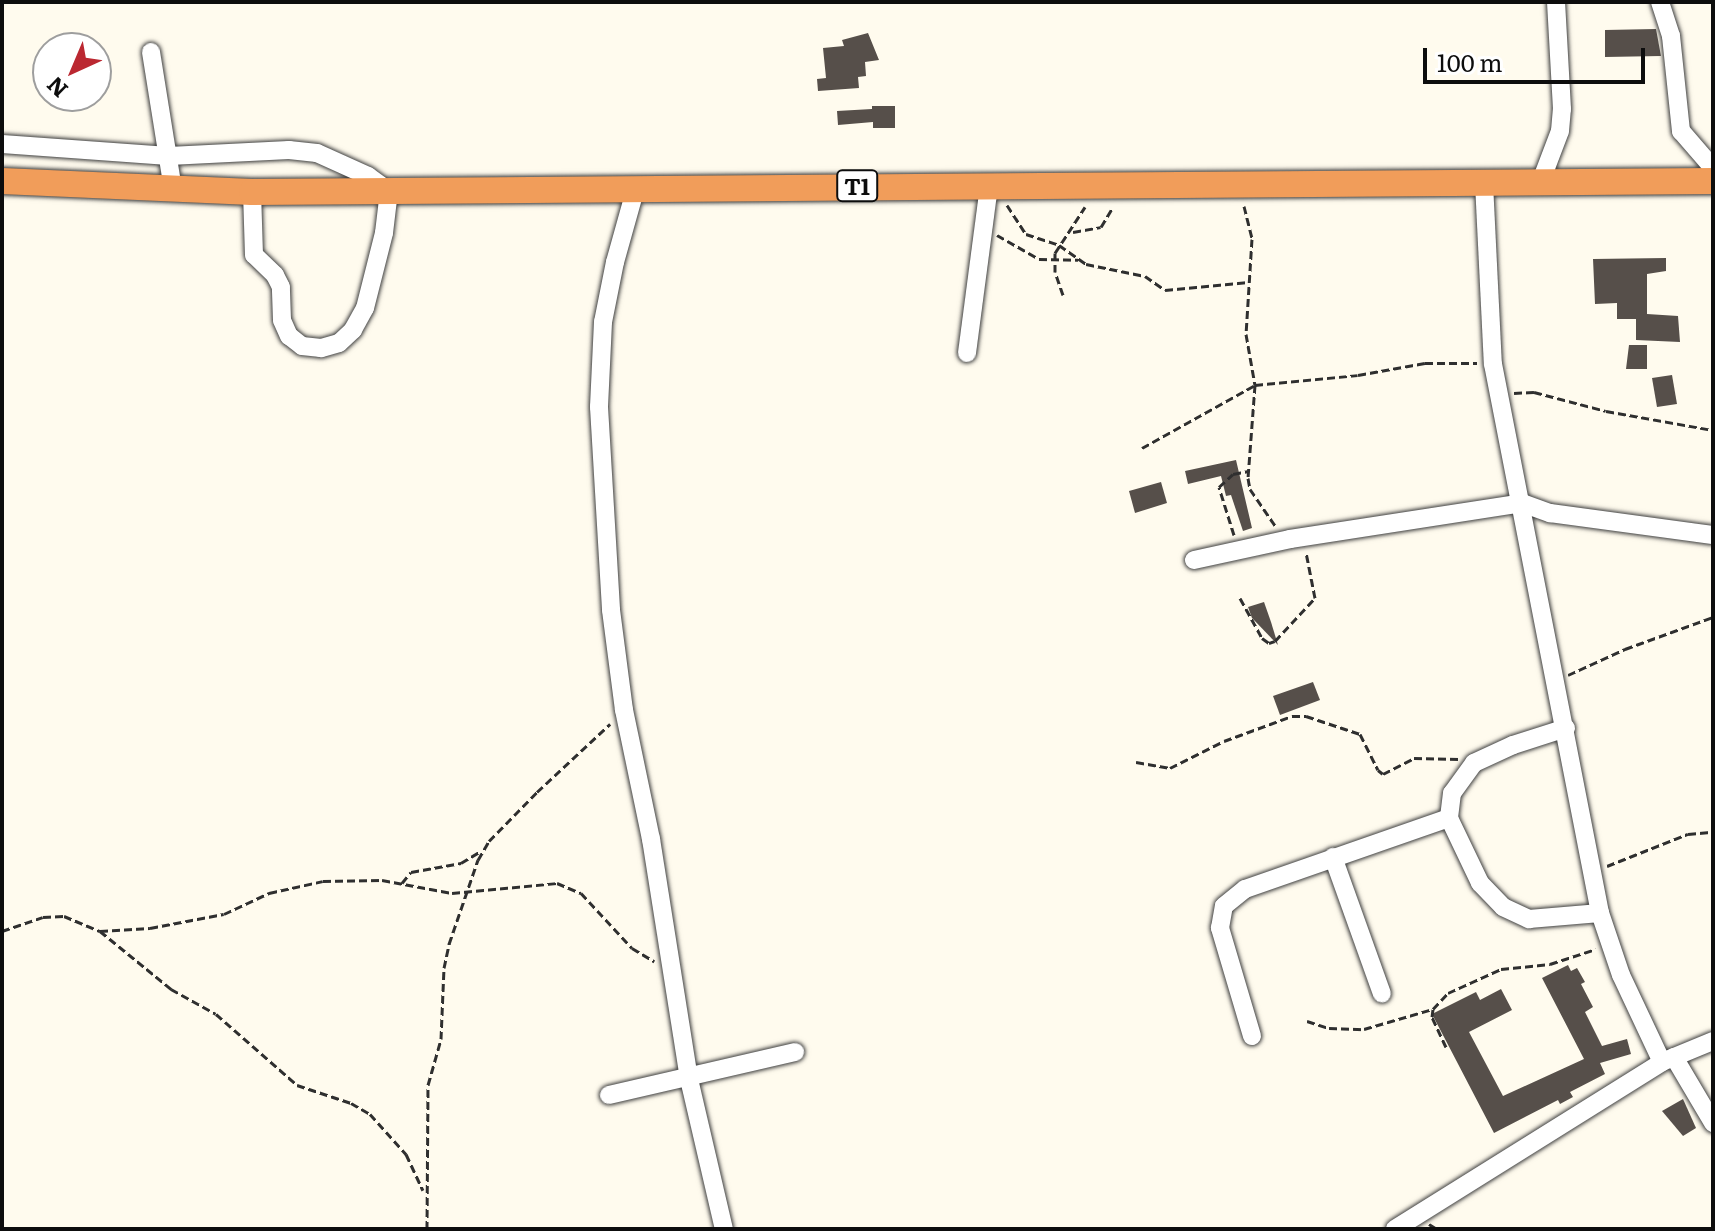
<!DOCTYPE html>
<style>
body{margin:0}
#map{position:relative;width:1715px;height:1231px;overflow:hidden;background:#fffbee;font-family:Literata,serif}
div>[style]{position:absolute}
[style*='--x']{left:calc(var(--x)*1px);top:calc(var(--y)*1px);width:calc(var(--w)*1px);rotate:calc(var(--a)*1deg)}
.building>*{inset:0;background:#564f4a}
.path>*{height:3px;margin-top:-1.5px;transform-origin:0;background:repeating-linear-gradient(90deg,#2f2f2f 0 8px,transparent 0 12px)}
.roads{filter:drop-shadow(0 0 2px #404040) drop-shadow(0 0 2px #404040)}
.minor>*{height:18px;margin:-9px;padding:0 9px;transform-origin:9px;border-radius:9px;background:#fff}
.highway>*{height:26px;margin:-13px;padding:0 13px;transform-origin:13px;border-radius:13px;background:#f19d5a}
span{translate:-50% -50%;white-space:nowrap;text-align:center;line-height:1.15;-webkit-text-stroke:8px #fff;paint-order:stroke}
.shield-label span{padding:2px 6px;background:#fff;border:2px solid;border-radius:6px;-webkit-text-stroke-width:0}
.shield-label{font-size:22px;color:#0d0d0d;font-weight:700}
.frame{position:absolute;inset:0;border:4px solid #0d0d0d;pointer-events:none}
.north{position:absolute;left:32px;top:32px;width:80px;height:80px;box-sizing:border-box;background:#fff;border:2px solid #9e9e9e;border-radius:50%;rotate:224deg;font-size:22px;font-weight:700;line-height:32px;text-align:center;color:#0d0d0d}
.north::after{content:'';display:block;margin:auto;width:28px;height:36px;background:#bb2831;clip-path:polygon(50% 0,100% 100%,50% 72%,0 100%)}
.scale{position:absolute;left:1423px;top:48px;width:222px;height:36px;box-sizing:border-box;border:4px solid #0d0d0d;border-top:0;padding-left:10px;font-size:24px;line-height:28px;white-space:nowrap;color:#0d0d0d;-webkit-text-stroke:6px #fff;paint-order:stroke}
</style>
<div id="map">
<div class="building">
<div style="clip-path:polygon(1656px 29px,1661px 56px,1605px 57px,1605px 30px)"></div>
<div style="clip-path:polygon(868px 33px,879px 60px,865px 62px,866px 76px,858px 77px,859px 88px,818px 91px,817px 79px,826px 78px,823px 48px,844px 46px,842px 40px)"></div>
<div style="clip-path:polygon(872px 106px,895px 106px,895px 128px,873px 128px,873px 122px,838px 125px,837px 111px,872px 109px)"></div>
<div style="clip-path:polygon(1666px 258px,1666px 271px,1647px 274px,1647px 314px,1678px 316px,1680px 342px,1636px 340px,1636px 319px,1617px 319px,1617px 303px,1595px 304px,1593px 259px)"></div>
<div style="clip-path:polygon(1629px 345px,1647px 345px,1647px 369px,1626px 369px)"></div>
<div style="clip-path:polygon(1672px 375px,1677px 404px,1657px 407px,1652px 378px)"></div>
<div style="clip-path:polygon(1236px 460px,1252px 528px,1243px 531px,1231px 495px,1226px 496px,1221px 476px,1188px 484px,1185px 471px)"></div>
<div style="clip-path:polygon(1161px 482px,1167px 503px,1135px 513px,1129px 491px)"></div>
<div style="clip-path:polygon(1264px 602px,1271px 622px,1278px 645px,1252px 618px,1248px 607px)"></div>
<div style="clip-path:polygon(1313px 682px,1320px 700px,1280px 715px,1273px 696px)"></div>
<div style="clip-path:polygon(1568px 965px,1571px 971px,1577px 968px,1585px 982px,1581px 984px,1593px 1007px,1585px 1012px,1602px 1046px,1627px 1039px,1631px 1054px,1600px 1063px,1605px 1074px,1570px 1092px,1573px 1097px,1560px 1104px,1558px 1100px,1494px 1133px,1432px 1014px,1476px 992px,1480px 1000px,1501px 989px,1512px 1010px,1469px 1032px,1503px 1096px,1584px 1059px,1542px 978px)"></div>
<div style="clip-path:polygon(1683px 1099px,1696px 1128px,1683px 1136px,1662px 1111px)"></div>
</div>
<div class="path">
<div style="--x:1007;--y:205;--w:35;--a:57"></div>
<div style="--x:1026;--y:234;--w:35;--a:18"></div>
<div style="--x:1059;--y:245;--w:33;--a:35"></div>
<div style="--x:1086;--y:264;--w:60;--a:11.5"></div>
<div style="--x:1145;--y:276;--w:24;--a:35"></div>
<div style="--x:1165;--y:290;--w:84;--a:-5.4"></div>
<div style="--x:1244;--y:206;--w:34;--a:76"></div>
<div style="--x:1252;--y:239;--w:95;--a:93.6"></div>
<div style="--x:1246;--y:334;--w:52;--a:80"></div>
<div style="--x:1255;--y:385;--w:93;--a:94.3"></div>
<div style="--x:1248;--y:478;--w:11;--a:80"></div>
<div style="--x:1250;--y:489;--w:46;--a:55.6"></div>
<div style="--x:1073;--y:232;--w:28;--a:-10"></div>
<div style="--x:1101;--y:227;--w:23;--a:-59"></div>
<div style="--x:997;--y:235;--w:48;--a:29.7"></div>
<div style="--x:1039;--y:259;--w:39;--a:1"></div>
<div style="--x:1063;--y:295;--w:24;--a:-109"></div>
<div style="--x:1055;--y:272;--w:19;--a:-90"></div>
<div style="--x:1055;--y:253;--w:55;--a:-56.9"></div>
<div style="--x:1514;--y:393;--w:20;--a:-3"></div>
<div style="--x:1534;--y:392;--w:74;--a:14.8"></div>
<div style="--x:1606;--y:411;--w:109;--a:10.1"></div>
<div style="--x:1142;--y:448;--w:129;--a:-29.1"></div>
<div style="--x:1255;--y:385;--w:103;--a:-5.5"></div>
<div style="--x:1358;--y:375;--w:68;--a:-10.2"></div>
<div style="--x:1425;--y:363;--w:52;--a:0"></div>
<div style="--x:1234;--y:535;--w:50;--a:-107.4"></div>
<div style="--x:1219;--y:487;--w:19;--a:-43"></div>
<div style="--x:1233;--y:474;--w:16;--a:-11"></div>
<div style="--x:1240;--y:598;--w:46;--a:61.2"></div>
<div style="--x:1262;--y:638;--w:9;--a:36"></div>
<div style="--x:1269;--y:643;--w:6;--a:-18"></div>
<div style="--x:1275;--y:641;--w:59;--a:-47.1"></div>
<div style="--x:1315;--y:598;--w:47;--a:-101.1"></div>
<div style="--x:1568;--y:675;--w:63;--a:-24.5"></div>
<div style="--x:1625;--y:649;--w:94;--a:-20"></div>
<div style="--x:1136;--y:762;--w:35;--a:10"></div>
<div style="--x:1170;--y:768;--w:60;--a:-26.6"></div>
<div style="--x:1224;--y:741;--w:72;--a:-20.2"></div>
<div style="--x:1292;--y:716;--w:14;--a:0"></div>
<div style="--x:1306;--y:716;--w:57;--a:18.4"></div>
<div style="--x:1360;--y:734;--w:40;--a:63.4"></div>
<div style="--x:1378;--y:770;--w:6;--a:39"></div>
<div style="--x:1383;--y:774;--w:35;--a:-27"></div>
<div style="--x:1414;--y:758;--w:45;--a:1.3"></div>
<div style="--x:1607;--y:866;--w:87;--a:-21.6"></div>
<div style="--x:1688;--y:834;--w:25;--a:-5"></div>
<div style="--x:402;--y:883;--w:14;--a:-51"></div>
<div style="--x:411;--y:872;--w:51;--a:-10.2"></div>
<div style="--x:461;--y:863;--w:23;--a:-31"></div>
<div style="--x:2;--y:931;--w:43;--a:-18.9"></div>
<div style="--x:43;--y:917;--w:21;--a:-3"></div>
<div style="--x:64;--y:916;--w:39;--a:23"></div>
<div style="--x:100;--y:931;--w:92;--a:39.2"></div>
<div style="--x:171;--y:989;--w:51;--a:29.1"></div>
<div style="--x:216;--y:1014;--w:108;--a:41.2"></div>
<div style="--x:297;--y:1085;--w:57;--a:18.4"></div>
<div style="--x:351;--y:1103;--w:22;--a:30"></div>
<div style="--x:370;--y:1114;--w:54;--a:48"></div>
<div style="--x:406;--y:1154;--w:40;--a:65"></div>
<div style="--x:100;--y:931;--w:50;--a:-3.4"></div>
<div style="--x:150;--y:928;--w:75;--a:-10.7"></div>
<div style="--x:224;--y:914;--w:50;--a:-25"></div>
<div style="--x:269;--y:893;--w:55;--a:-12.5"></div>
<div style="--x:323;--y:881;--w:59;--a:-1"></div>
<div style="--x:382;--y:880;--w:71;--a:10.5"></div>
<div style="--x:452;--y:893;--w:105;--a:-5.4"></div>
<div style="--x:557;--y:883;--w:26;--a:23"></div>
<div style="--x:581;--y:893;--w:75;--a:47.2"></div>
<div style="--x:632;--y:948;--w:26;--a:31"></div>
<div style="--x:1307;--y:1021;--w:23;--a:18"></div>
<div style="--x:1329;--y:1028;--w:35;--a:2"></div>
<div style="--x:1364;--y:1029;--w:72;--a:-16.2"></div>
<div style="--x:1446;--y:1047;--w:33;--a:-115"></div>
<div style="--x:1432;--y:1017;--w:8;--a:-83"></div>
<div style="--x:1433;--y:1009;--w:22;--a:-47"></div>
<div style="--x:1448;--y:993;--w:58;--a:-24.4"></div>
<div style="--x:1501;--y:969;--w:49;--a:-5.8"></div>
<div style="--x:1550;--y:964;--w:48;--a:-18.1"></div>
<div style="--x:1429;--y:1224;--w:9;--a:32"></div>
<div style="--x:427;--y:1229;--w:144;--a:-89.6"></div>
<div style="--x:428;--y:1085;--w:48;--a:-74.2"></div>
<div style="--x:441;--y:1039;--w:71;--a:-87.6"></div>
<div style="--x:444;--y:968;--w:25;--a:-78"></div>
<div style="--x:449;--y:944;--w:89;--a:-71"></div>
<div style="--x:478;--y:860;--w:22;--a:-60"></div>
<div style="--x:489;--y:841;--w:69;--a:-45.6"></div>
<div style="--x:537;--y:792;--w:100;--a:-43"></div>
</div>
<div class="roads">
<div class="minor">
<div style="--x:1660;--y:2;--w:36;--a:72"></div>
<div style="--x:1671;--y:36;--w:96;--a:84"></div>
<div style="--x:1681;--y:131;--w:49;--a:49.1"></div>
<div style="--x:151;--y:52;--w:140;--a:80.9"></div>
<div style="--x:2;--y:144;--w:167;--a:4.1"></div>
<div style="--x:169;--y:156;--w:120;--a:-2.9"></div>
<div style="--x:289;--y:150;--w:28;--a:6"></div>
<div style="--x:317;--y:153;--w:56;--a:24.3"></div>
<div style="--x:368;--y:176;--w:26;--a:36"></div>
<div style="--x:389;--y:191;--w:42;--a:96.8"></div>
<div style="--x:384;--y:233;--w:77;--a:104.2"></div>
<div style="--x:365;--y:308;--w:25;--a:119"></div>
<div style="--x:353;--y:330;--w:19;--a:137"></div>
<div style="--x:339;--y:343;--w:19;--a:164"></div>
<div style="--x:321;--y:348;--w:19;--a:-174"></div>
<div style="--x:302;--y:346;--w:16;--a:-142"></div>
<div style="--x:289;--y:336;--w:17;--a:-114"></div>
<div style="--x:282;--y:320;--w:33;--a:-92"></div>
<div style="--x:281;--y:287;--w:13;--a:-117"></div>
<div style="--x:275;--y:275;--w:29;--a:-136"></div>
<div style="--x:254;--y:255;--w:63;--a:-91.8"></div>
<div style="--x:1541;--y:181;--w:53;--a:-69.2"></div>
<div style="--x:1560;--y:131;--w:22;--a:-85"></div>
<div style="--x:1562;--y:109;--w:107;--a:-93.2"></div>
<div style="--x:1484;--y:183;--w:181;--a:87.2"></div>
<div style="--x:1493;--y:364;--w:559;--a:78.97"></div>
<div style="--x:1600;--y:913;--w:65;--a:71.3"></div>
<div style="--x:1621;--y:975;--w:96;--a:64.8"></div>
<div style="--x:636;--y:187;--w:78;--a:105.6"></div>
<div style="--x:615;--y:262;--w:61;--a:101.3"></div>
<div style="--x:603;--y:322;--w:85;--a:92.7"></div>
<div style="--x:599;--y:407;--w:203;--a:86.6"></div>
<div style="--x:611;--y:610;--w:101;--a:82.6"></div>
<div style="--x:624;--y:710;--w:132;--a:78.2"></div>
<div style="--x:651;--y:839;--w:243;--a:81"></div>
<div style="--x:689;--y:1079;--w:154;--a:76.9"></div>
<div style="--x:967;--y:353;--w:168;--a:-82.5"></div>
<div style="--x:1194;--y:560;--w:98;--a:-12.3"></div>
<div style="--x:1290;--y:539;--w:235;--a:-8.8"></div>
<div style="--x:1522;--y:503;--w:30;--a:20"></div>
<div style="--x:1550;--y:513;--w:164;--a:7.7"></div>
<div style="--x:1566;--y:728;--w:56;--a:162.2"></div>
<div style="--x:1513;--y:745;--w:43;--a:155.2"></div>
<div style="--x:1474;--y:763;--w:37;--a:126"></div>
<div style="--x:1452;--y:793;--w:25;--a:97"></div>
<div style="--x:1449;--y:818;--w:72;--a:64.5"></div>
<div style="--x:1480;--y:883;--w:33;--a:46"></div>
<div style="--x:1503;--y:907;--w:29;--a:25"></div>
<div style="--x:1529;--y:919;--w:71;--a:-4.8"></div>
<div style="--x:1333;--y:857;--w:145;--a:70.3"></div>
<div style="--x:1252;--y:1036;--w:113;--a:-106.5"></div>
<div style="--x:1220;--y:928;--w:22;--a:-80"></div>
<div style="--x:1224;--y:906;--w:27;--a:-39"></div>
<div style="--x:1245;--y:889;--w:216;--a:-19.2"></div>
<div style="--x:1674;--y:1057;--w:77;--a:59.4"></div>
<div style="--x:609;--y:1095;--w:191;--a:-13"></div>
<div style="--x:1395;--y:1229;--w:315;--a:-32"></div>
<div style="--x:1662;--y:1062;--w:55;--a:-22.4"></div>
</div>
<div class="highway">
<div style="--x:2;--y:181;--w:250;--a:2.5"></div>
<div style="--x:252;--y:192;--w:1461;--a:-0.43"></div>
</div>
</div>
<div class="shield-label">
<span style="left:857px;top:186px">T1</span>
</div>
<div class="frame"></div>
<div class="north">N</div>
<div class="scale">100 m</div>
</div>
